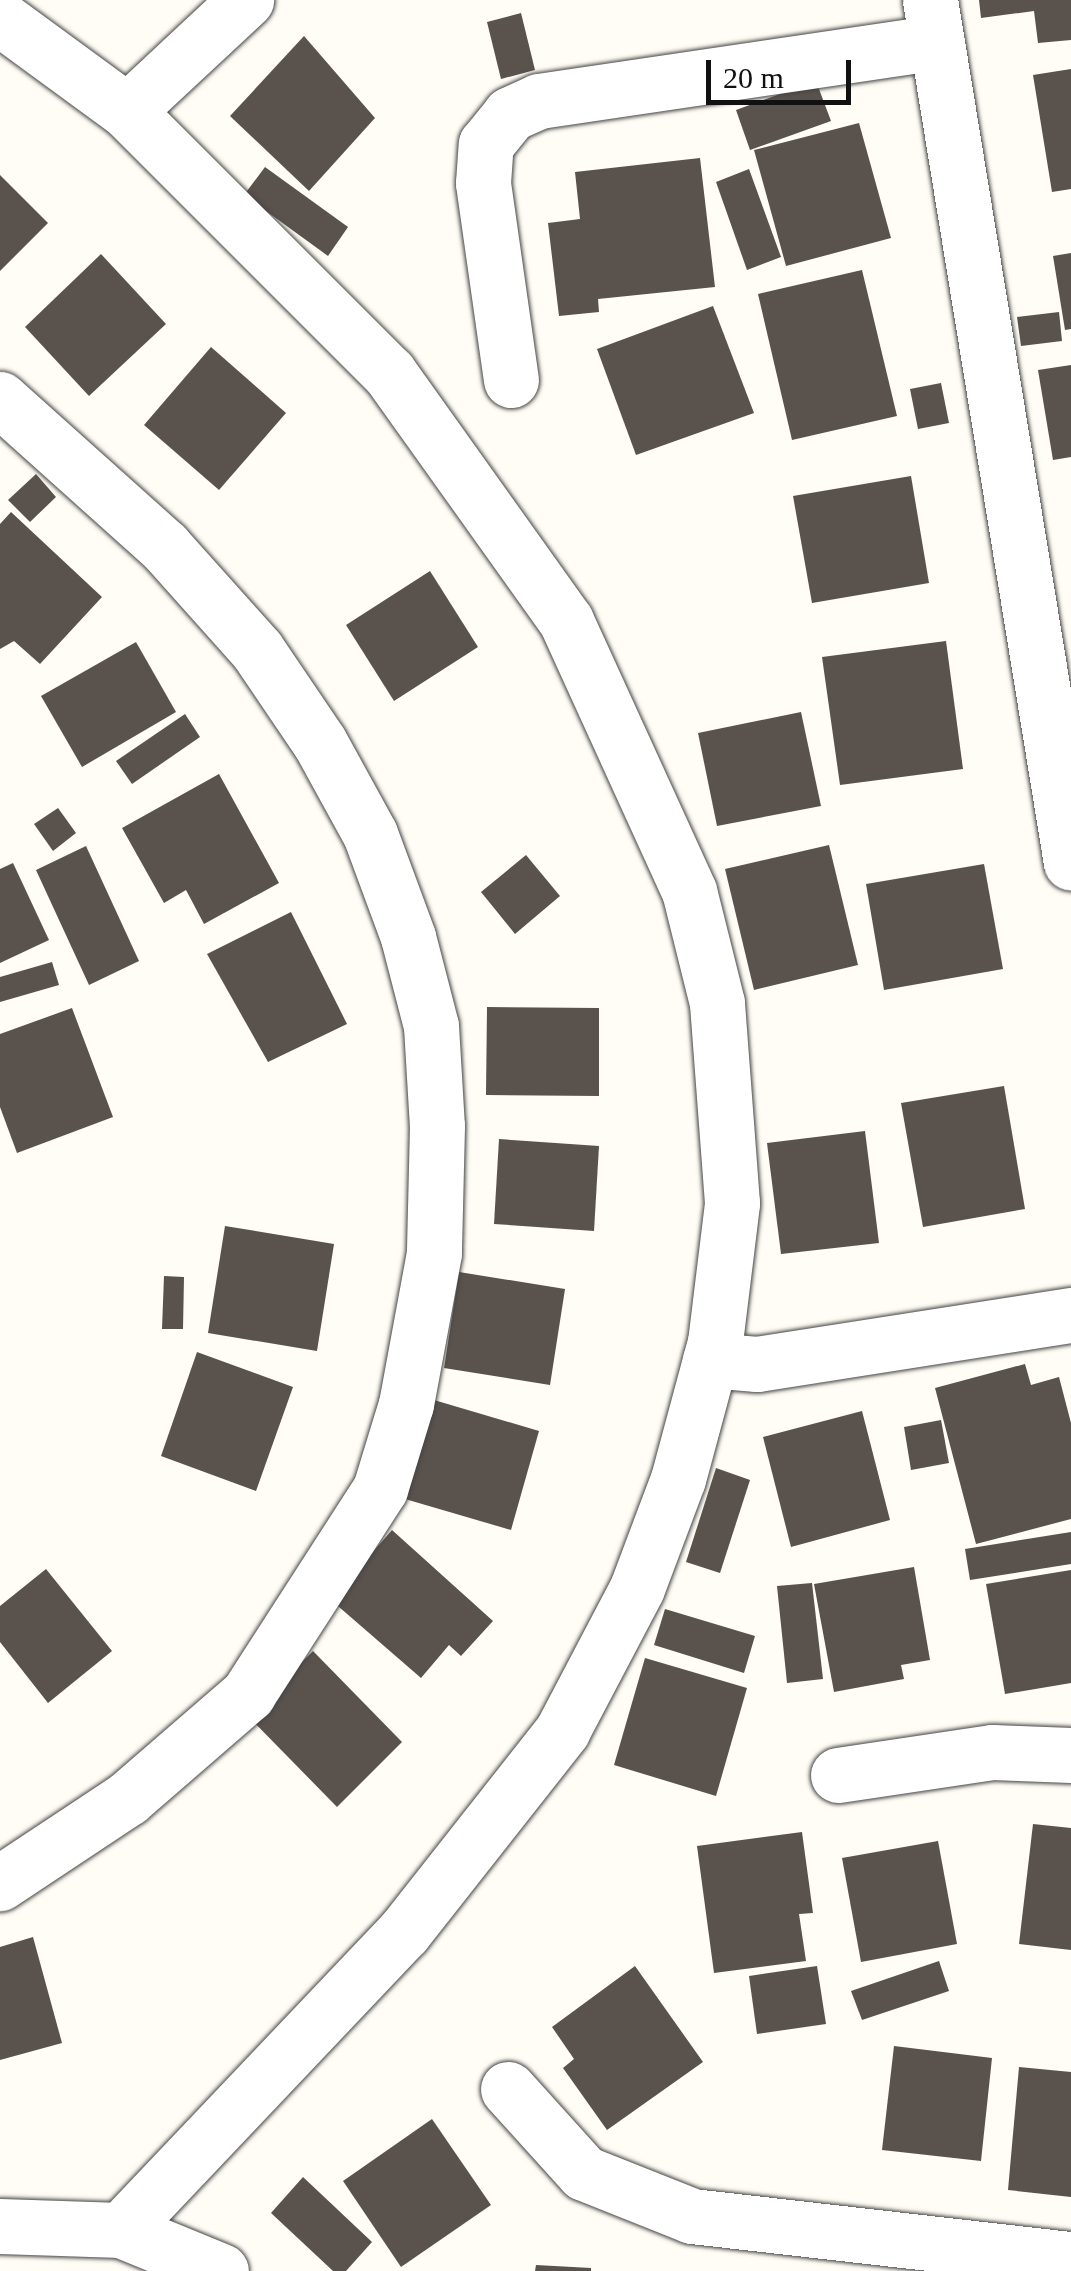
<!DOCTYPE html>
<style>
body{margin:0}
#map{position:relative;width:1071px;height:2271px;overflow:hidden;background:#fffdf5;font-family:"Times New Roman",serif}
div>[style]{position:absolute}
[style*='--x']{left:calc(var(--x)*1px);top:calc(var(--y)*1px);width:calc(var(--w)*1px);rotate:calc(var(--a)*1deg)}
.building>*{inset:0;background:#5a524d}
.roads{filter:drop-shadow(0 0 2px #444) drop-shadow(0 0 2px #444)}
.minor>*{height:55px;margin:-27.5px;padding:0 27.5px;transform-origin:27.5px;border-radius:27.5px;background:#fff}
span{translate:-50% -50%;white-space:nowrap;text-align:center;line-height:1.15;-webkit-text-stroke:10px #fff;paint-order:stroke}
.scale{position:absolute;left:706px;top:60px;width:145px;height:45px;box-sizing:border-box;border:5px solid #111;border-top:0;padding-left:12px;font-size:30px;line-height:35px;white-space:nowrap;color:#111;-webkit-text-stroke:8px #fff;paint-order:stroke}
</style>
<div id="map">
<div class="building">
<div style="clip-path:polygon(979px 0,1071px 0,1071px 40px,1038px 43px,1034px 11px,981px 18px)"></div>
<div style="clip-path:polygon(521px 13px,535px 70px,501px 79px,487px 22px)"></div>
<div style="clip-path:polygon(304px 36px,375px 118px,309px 191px,230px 116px)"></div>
<div style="clip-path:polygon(1071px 69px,1071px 189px,1052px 192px,1033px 75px)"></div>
<div style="clip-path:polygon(816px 81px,831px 121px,750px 150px,736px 110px)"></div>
<div style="clip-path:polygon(859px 123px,891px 238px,786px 266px,754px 150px)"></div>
<div style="clip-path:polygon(700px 158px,715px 287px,598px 299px,599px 312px,559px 316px,548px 223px,580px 219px,575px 172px)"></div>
<div style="clip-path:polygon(265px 167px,348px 227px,328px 256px,244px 195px)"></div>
<div style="clip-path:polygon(749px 169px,781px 257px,747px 270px,716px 182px)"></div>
<div style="clip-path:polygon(0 175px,48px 223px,0 271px)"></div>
<div style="clip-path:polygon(1071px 253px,1071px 329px,1065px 330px,1053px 256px)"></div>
<div style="clip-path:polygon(101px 254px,166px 324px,89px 396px,25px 327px)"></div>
<div style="clip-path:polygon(862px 270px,897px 416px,792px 440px,758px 294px)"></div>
<div style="clip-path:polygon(713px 306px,754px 413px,636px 455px,597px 349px)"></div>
<div style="clip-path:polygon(1059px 312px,1062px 341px,1021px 346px,1017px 317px)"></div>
<div style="clip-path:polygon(211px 347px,286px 413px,219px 490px,144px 425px)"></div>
<div style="clip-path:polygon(1071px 365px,1071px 457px,1053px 460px,1038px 370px)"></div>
<div style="clip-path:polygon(941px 383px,949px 423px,918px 429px,910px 389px)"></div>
<div style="clip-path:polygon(36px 474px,56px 497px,30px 522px,8px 500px)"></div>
<div style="clip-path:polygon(911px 476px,929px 583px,812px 603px,793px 496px)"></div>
<div style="clip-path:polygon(11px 512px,102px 597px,40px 664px,14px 641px,0 649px,0 524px)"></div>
<div style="clip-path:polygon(430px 571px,478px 647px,394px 701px,346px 625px)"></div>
<div style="clip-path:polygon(946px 641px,963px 769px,840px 785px,822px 657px)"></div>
<div style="clip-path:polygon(136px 642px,176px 712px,82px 767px,41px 696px)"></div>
<div style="clip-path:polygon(801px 712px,821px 806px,717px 826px,698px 733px)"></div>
<div style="clip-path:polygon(185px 714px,200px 737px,132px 784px,116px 761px)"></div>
<div style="clip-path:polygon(219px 774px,279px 883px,204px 924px,186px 890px,164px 903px,122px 828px)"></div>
<div style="clip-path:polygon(58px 808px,76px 833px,53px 851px,34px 824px)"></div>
<div style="clip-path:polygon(829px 845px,858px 965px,754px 990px,725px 869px)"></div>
<div style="clip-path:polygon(86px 846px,139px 961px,89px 985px,36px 870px)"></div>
<div style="clip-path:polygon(526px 855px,560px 896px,515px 934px,481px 892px)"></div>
<div style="clip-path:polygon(13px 863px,49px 940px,0 963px,0 869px)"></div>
<div style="clip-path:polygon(984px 864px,1003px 969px,884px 990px,866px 884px)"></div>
<div style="clip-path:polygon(291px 912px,347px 1024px,268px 1062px,207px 954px)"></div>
<div style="clip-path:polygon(52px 962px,59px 985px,0 1002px,0 977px)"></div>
<div style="clip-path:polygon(487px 1007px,599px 1008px,599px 1096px,486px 1095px)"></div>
<div style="clip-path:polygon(72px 1008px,113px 1117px,17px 1153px,0 1107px,0 1034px)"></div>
<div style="clip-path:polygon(1004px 1086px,1025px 1209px,923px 1227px,901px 1103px)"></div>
<div style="clip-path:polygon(865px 1131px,879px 1243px,781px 1254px,767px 1143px)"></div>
<div style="clip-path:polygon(499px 1139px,599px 1146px,594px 1231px,494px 1224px)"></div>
<div style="clip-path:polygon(225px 1226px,334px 1244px,317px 1351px,208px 1333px)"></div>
<div style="clip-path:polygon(459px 1272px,565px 1289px,550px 1385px,444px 1368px)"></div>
<div style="clip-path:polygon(164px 1276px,184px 1277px,183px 1329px,162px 1329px)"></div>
<div style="clip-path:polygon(197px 1352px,293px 1387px,256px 1491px,161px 1456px)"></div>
<div style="clip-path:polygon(1025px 1364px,1031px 1385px,1059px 1377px,1071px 1423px,1071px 1519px,976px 1544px,935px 1388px)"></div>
<div style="clip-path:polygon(434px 1400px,539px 1431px,511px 1530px,405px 1499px)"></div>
<div style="clip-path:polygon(862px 1411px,890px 1520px,791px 1547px,763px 1437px)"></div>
<div style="clip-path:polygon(941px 1420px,949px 1463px,911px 1470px,904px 1427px)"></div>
<div style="clip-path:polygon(716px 1468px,750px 1480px,720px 1573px,686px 1562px)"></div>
<div style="clip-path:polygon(392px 1530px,493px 1621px,461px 1656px,449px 1645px,421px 1678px,331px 1600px)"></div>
<div style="clip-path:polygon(1071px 1532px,1071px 1564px,970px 1580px,965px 1549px)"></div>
<div style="clip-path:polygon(914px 1567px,930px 1660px,901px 1665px,904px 1679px,834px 1692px,814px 1584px)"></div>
<div style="clip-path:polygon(46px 1569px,112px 1651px,48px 1703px,0 1642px,0 1606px)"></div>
<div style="clip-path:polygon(1071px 1570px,1071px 1683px,1005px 1694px,986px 1584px)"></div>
<div style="clip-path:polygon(812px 1583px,823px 1679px,787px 1683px,777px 1586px)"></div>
<div style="clip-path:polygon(665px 1609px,755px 1636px,744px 1673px,654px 1645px)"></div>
<div style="clip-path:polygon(313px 1651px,402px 1742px,337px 1807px,248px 1716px)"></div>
<div style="clip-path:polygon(645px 1658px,747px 1688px,716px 1796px,614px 1765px)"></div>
<div style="clip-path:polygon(1033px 1824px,1071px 1828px,1071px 1950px,1019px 1944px)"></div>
<div style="clip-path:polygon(802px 1832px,813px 1913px,799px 1914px,806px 1961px,714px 1973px,697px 1846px)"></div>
<div style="clip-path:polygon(938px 1841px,957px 1944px,861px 1962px,842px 1858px)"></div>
<div style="clip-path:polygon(33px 1937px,62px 2043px,0 2060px,0 1947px)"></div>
<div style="clip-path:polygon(939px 1961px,949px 1991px,862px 2020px,851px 1991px)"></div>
<div style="clip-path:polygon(635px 1966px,703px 2062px,607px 2130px,563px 2068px,574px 2059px,552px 2027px)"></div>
<div style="clip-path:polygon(817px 1966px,826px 2024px,757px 2034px,749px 1976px)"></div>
<div style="clip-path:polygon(894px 2046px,992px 2058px,981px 2161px,882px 2150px)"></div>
<div style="clip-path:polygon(1019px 2067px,1071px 2072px,1071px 2197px,1008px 2190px)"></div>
<div style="clip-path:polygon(432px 2119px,491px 2205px,401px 2267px,343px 2181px)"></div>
<div style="clip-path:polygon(303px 2177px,372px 2242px,346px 2271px,333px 2271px,271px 2213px)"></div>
<div style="clip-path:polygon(536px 2265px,591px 2268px,591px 2271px,535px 2271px)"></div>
</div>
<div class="roads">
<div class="minor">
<div style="--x:930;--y:0;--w:874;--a:80.72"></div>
<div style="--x:0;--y:18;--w:157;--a:36.2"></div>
<div style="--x:127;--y:111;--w:163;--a:-43"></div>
<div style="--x:511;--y:380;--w:199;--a:-98.1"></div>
<div style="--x:483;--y:183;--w:39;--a:-86"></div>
<div style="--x:486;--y:144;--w:38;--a:-51"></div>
<div style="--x:510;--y:114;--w:32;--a:-24"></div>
<div style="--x:539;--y:101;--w:402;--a:-8.4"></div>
<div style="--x:0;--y:399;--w:220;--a:41.9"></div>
<div style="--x:164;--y:546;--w:140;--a:48.2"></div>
<div style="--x:257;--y:650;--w:112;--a:55.9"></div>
<div style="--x:320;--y:743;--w:104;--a:61.2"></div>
<div style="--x:370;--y:834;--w:110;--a:69.7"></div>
<div style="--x:408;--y:937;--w:92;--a:75.5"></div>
<div style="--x:431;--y:1026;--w:100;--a:86.6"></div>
<div style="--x:437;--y:1126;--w:127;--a:91.4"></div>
<div style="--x:434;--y:1253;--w:154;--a:100.5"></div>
<div style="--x:406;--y:1404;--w:89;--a:107"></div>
<div style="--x:380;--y:1489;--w:244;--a:122.8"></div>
<div style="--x:248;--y:1694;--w:159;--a:139.1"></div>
<div style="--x:128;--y:1798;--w:154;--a:146.4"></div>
<div style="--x:710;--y:1360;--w:47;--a:4.9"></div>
<div style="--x:757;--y:1364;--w:318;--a:-8.9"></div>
<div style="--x:838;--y:1775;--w:156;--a:-8.5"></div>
<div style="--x:992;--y:1752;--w:79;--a:2.2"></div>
<div style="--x:508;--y:2089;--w:113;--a:47.9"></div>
<div style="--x:584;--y:2173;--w:116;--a:21.7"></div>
<div style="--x:692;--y:2216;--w:381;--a:6.5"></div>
<div style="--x:0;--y:2226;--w:121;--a:1.9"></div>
<div style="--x:121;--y:2230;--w:108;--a:22.3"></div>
<div style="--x:121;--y:2230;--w:411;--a:-46.5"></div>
<div style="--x:404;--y:1932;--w:256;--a:-51.8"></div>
<div style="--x:562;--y:1731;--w:161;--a:-62.3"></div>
<div style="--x:637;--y:1588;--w:116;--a:-69.4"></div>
<div style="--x:678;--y:1479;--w:142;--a:-74.9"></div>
<div style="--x:715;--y:1342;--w:140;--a:-83"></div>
<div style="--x:732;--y:1203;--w:201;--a:-94.3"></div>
<div style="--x:717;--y:1003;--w:115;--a:-104"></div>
<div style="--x:689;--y:891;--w:297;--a:-114.5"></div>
<div style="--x:566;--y:621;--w:305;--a:-125.5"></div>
<div style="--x:389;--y:373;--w:371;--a:-135"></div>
</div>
</div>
<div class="scale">20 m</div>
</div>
